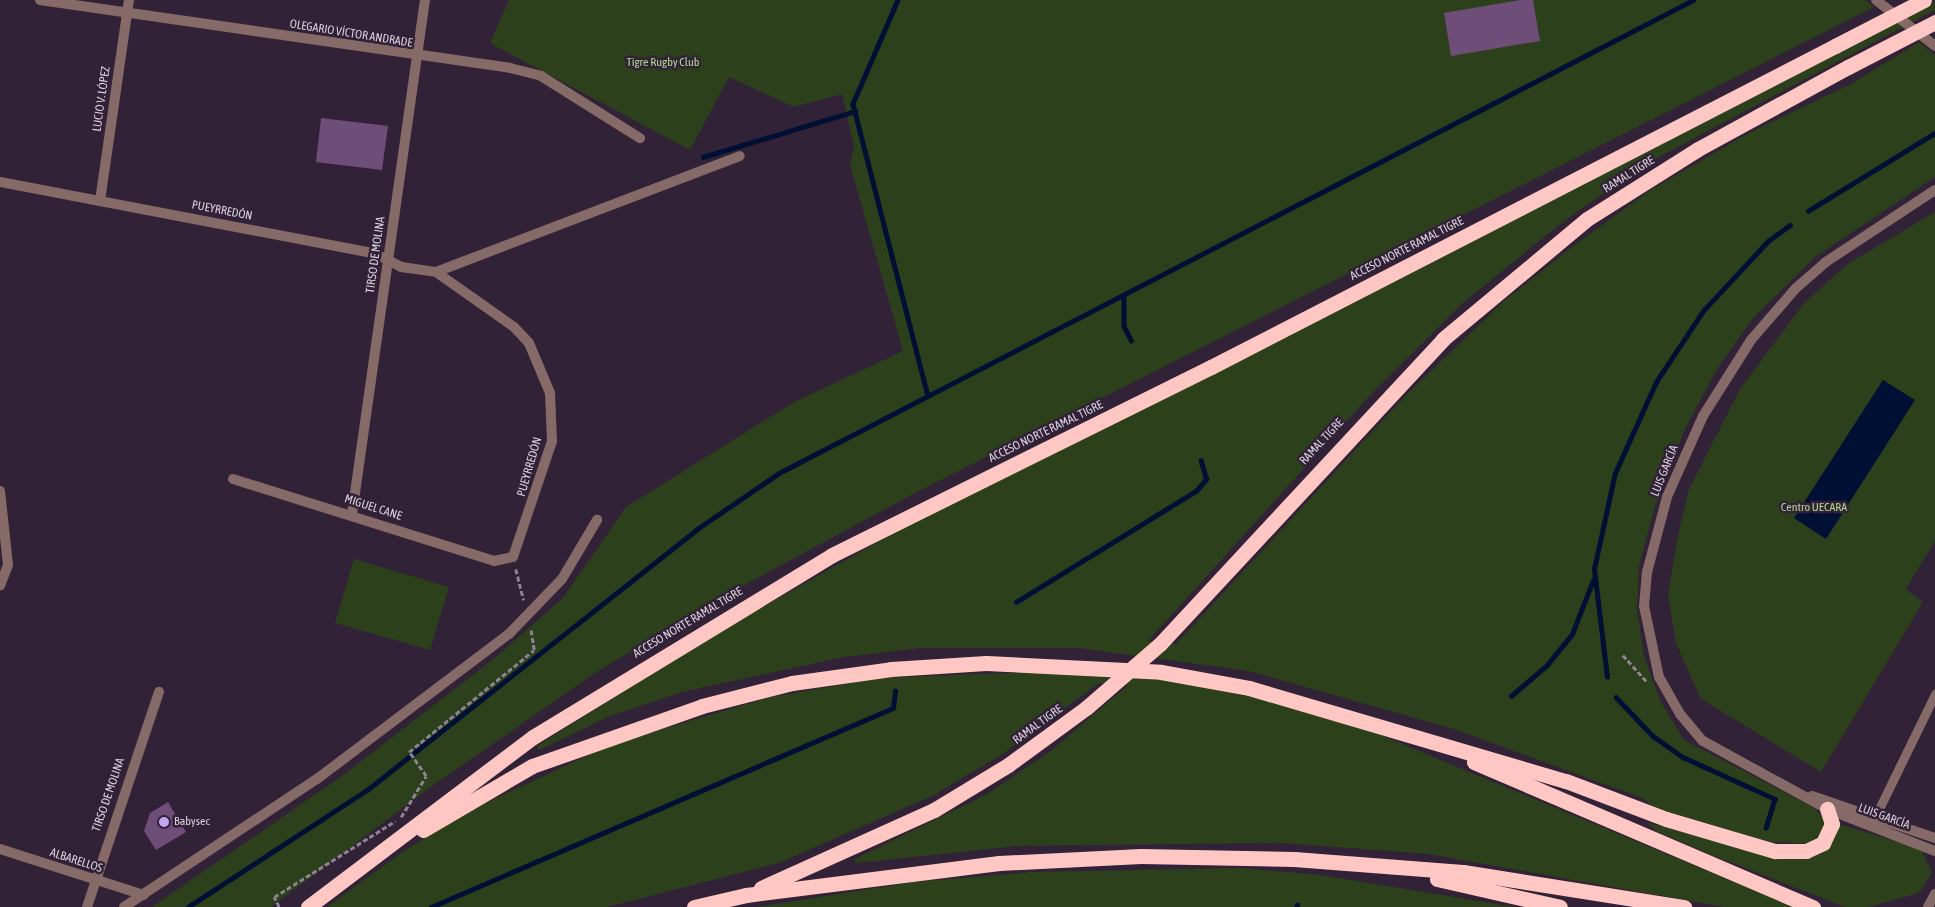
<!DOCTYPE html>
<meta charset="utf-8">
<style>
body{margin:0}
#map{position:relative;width:1935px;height:907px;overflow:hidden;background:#322237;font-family:"Asap Condensed",sans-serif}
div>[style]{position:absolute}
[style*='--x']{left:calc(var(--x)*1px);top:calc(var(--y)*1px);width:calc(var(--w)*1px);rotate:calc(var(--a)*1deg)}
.green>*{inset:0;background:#2c401b}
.water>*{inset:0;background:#000f34}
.stream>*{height:4.5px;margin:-2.25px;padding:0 2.25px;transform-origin:2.25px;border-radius:2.25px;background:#000f34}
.building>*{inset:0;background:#6f4d79}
.path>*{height:2.5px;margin-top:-1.25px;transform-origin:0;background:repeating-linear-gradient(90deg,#8e8192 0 5px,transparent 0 7.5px)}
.service>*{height:9px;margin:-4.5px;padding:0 4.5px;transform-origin:4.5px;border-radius:4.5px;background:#866a68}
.minor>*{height:10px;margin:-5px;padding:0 5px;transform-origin:5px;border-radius:5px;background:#866a68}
.tertiary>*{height:10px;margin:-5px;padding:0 5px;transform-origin:5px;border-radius:5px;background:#866a68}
.motorway>*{height:15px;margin:-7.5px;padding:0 7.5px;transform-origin:7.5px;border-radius:7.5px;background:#ffc7c4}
.motorway-bridge>*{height:15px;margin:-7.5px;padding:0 7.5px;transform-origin:7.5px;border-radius:7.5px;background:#ffc7c4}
.dots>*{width:14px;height:14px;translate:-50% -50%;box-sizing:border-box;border:2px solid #322237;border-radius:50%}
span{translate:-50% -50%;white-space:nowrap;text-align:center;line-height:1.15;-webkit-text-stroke:5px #322237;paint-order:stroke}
.street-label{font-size:12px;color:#dcd1df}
.park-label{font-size:12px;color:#aed88c}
.poi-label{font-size:12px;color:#dcd1df}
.left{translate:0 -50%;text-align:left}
</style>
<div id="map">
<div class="green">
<div style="clip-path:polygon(509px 0,1865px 0,1874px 7px,915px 493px,737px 589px,598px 671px,428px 789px,271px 907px,152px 907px,342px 776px,496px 657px,563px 598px,626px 507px,794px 402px,903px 351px,850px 165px,854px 147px,842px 94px,794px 107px,729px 77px,690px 150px,490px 43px)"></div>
<div style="clip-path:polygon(1935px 2px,1935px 10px,1640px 167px,1559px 225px,1464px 302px,1375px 390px,1148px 641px,1176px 644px,1408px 393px,1504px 301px,1576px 244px,1652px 189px,1749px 133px,1851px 84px,1919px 42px,1935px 55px,1935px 177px,1815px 257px,1754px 317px,1717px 369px,1684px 431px,1656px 503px,1639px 566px,1637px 609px,1644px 657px,1662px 704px,1684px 740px,1813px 807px,1825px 819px,1826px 835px,1817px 844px,1771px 842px,1657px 809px,1642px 798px,1454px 729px,1249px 671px,1079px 648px,921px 648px,844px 657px,682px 692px,610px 716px,539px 750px,537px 746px,724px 629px,906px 526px,1351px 304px)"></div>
<div style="clip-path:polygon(1935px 212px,1935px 541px,1906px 589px,1923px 602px,1821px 772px,1701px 699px,1676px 643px,1668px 594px,1677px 540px,1689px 489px,1740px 389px,1804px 303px,1849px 263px)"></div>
<div style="clip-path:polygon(354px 559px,449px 587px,430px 650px,335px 623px)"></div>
<div style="clip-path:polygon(1052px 671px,1144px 676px,1262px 699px,1359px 726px,1794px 907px,1724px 907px,1429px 854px,1282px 843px,1016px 846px,858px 863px,853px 860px,987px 794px,1052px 750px,1128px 685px,1099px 683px,1001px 755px,934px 795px,779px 863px,607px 907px,327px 907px,405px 850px,477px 807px,612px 744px,771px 697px,881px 678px)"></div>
<div style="clip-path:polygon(1646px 822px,1751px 851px,1828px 848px,1839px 824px,1921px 849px,1932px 872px,1921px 891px,1912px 895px,1869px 907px,1845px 907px,1712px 855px,1656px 831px)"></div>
<div style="clip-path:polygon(1241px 868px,1321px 875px,1515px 907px,755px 907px,914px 882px,1032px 872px)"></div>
</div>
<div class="water">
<div style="clip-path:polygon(1883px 380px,1915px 400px,1826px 539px,1794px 518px)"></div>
</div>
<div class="stream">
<div style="--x:898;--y:0;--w:113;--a:113.4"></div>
<div style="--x:853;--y:104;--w:301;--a:75.6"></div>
<div style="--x:703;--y:157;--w:159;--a:-16.8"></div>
<div style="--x:1808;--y:211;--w:149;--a:-31.6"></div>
<div style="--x:1124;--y:296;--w:30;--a:90"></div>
<div style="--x:1124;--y:326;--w:16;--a:63"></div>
<div style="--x:1016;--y:602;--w:211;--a:-31.7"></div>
<div style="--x:1196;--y:491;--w:16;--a:-50"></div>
<div style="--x:1206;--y:479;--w:19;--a:-106"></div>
<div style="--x:1607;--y:677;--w:109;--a:-96.9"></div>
<div style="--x:1594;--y:569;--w:98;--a:-77.7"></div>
<div style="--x:1615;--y:473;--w:100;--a:-65.7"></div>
<div style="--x:1656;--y:382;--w:85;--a:-56.5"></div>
<div style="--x:1703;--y:311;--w:96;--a:-47.1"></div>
<div style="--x:1768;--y:241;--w:27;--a:-36"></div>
<div style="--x:1511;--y:696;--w:48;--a:-40.7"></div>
<div style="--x:1547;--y:665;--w:40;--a:-51"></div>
<div style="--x:1572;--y:634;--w:58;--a:-68.7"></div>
<div style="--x:1616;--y:697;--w:54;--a:46.5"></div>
<div style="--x:1653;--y:736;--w:37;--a:35"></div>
<div style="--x:1683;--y:757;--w:101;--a:24.5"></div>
<div style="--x:1775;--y:799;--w:30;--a:107"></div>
<div style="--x:188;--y:907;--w:214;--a:-33.2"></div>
<div style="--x:367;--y:790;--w:421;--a:-38.3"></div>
<div style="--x:697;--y:529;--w:99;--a:-34.3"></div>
<div style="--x:779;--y:473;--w:1029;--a:-27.36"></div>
<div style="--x:431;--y:907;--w:503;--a:-23.3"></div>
<div style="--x:893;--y:708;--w:17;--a:-83"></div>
<div style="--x:1296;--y:907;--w:2;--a:-63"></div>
</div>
<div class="building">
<div style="clip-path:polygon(1520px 0,1533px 0,1540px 41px,1451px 56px,1444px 13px)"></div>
<div style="clip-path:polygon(321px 118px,388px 126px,382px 170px,316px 162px)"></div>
<div style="clip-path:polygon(168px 802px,186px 832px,156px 850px,144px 831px,150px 813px)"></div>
</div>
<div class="path">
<div style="--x:516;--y:569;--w:32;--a:76"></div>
<div style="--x:1623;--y:655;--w:36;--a:48"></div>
<div style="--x:401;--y:817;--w:48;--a:-58.6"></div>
<div style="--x:426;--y:776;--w:29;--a:-125"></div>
<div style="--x:409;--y:752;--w:161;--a:-39.2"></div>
<div style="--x:534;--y:650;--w:20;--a:-99"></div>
<div style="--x:279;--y:907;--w:11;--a:-117"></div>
<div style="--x:274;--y:897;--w:143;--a:-32.1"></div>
</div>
<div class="service">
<div style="--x:1876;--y:815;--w:135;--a:-64"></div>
</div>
<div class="minor">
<div style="--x:40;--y:0;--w:475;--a:8.2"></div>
<div style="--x:510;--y:68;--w:32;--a:14"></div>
<div style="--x:541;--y:76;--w:117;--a:32.1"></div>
<div style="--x:0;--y:182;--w:383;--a:10.8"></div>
<div style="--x:376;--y:254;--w:28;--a:27"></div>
<div style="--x:401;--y:267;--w:35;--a:8"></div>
<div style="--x:436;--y:272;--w:325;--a:-20.9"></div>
<div style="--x:100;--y:201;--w:203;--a:-81.8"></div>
<div style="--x:233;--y:479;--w:274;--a:17.4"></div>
<div style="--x:494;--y:561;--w:19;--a:-12"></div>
<div style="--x:513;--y:557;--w:122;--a:-71.4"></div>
<div style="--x:552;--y:441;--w:48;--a:-92.4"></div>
<div style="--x:550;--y:393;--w:54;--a:-112.8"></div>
<div style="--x:529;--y:343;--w:22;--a:-133"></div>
<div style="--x:514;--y:327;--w:95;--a:-144.8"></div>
<div style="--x:0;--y:491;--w:74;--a:83.8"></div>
<div style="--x:8;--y:565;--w:22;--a:111"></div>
<div style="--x:352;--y:514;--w:519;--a:-81.92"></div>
<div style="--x:0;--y:849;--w:151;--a:17.7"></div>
<div style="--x:87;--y:907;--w:227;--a:-71.5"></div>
<div style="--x:124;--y:907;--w:232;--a:-33.6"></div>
<div style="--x:317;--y:779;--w:241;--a:-37.1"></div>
<div style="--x:509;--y:634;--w:76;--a:-46.1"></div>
<div style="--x:562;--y:579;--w:69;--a:-59.3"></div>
</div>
<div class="tertiary">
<div style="--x:1876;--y:0;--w:75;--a:37.9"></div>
<div style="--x:1935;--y:190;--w:131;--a:146.6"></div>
<div style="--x:1826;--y:262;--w:40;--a:139"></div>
<div style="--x:1796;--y:288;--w:69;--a:130.9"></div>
<div style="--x:1751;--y:340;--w:90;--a:122.3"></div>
<div style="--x:1703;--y:416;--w:89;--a:114"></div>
<div style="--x:1667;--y:497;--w:78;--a:104.9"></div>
<div style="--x:1647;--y:572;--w:34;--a:95"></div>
<div style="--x:1644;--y:606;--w:73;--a:78.1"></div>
<div style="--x:1659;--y:677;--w:43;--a:60.4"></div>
<div style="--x:1680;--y:714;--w:35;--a:50"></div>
<div style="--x:1703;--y:741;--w:141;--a:28.7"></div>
<div style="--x:1827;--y:809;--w:116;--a:21.3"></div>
<div style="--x:1812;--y:796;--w:130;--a:18.9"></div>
<div style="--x:1928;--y:907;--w:15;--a:-62"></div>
</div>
<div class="motorway">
<div style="--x:1160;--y:644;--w:416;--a:-47.1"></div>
<div style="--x:1443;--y:339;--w:187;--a:-39.8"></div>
<div style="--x:1587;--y:219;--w:131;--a:-32.2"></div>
<div style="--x:1698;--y:149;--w:171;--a:-28.7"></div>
<div style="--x:1474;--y:762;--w:369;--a:23.2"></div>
<div style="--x:423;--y:830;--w:126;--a:-30.4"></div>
<div style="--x:532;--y:766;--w:180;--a:-19.4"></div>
<div style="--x:702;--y:706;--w:93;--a:-14.3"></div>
<div style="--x:792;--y:683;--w:100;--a:-8"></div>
<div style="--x:891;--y:669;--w:95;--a:-3.6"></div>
<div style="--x:986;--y:663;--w:175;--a:2.9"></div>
<div style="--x:1161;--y:672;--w:89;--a:10.3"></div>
<div style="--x:1249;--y:688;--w:330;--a:16.4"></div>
<div style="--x:1566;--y:781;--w:107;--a:20.8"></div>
<div style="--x:1666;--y:819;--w:114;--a:16.4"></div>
<div style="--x:1775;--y:851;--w:31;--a:0"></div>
<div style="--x:1806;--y:851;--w:19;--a:-25"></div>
<div style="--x:1823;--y:843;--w:21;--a:-65"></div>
<div style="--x:1832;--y:824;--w:16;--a:-108"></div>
<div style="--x:1437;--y:879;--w:126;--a:12.8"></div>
<div style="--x:761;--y:888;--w:190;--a:-24.3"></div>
<div style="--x:934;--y:810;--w:87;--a:-31.3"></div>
<div style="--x:1008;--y:765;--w:97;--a:-36.2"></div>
<div style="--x:308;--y:907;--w:282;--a:-37.1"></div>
<div style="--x:533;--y:737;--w:350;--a:-31.3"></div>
<div style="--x:832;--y:555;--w:423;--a:-26.4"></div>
<div style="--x:1211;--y:367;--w:702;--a:-27.22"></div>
<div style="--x:694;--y:907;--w:53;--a:-13"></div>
<div style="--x:746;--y:895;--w:255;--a:-7.2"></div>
<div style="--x:999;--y:863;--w:142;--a:-2.8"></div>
<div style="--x:1141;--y:856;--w:153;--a:1.1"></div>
<div style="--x:1294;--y:859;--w:169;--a:4.4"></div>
<div style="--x:1463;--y:872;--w:224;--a:9"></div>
</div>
<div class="motorway-bridge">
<div style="--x:1835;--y:46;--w:100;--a:-27.3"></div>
<div style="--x:1848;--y:67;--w:98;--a:-27.3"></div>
<div style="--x:1086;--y:708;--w:98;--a:-40.9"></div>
</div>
<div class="dots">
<div style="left:164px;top:822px;background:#c1a8f3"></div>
</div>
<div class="street-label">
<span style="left:351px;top:34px;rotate:9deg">OLEGARIO VÍCTOR ANDRADE</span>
<span style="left:102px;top:99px;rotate:-82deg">LUCIO V. LÓPEZ</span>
<span style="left:1629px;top:175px;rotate:-32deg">RAMAL TIGRE</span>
<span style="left:222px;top:211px;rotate:11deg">PUEYRREDÓN</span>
<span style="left:1407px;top:249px;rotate:-27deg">ACCESO NORTE RAMAL TIGRE</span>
<span style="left:376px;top:255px;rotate:-82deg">TIRSO DE MOLINA</span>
<span style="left:1046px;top:432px;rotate:-26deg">ACCESO NORTE RAMAL TIGRE</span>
<span style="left:1322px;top:442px;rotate:-47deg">RAMAL TIGRE</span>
<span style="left:530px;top:467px;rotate:-74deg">PUEYRREDÓN</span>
<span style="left:1665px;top:471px;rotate:-68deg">LUIS GARCÍA</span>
<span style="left:373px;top:508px;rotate:18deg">MIGUEL CANE</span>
<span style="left:688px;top:623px;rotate:-31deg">ACCESO NORTE RAMAL TIGRE</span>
<span style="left:1038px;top:725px;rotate:-36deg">RAMAL TIGRE</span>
<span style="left:109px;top:795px;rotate:-71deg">TIRSO DE MOLINA</span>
<span style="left:1884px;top:817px;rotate:20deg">LUIS GARCÍA</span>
<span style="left:76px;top:861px;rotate:18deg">ALBARELLOS</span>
</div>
<div class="park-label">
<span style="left:663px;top:63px">Tigre Rugby Club</span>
<span style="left:1814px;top:508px">Centro UECARA</span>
</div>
<div class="poi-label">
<span class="left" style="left:174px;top:822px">Babysec</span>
</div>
</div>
